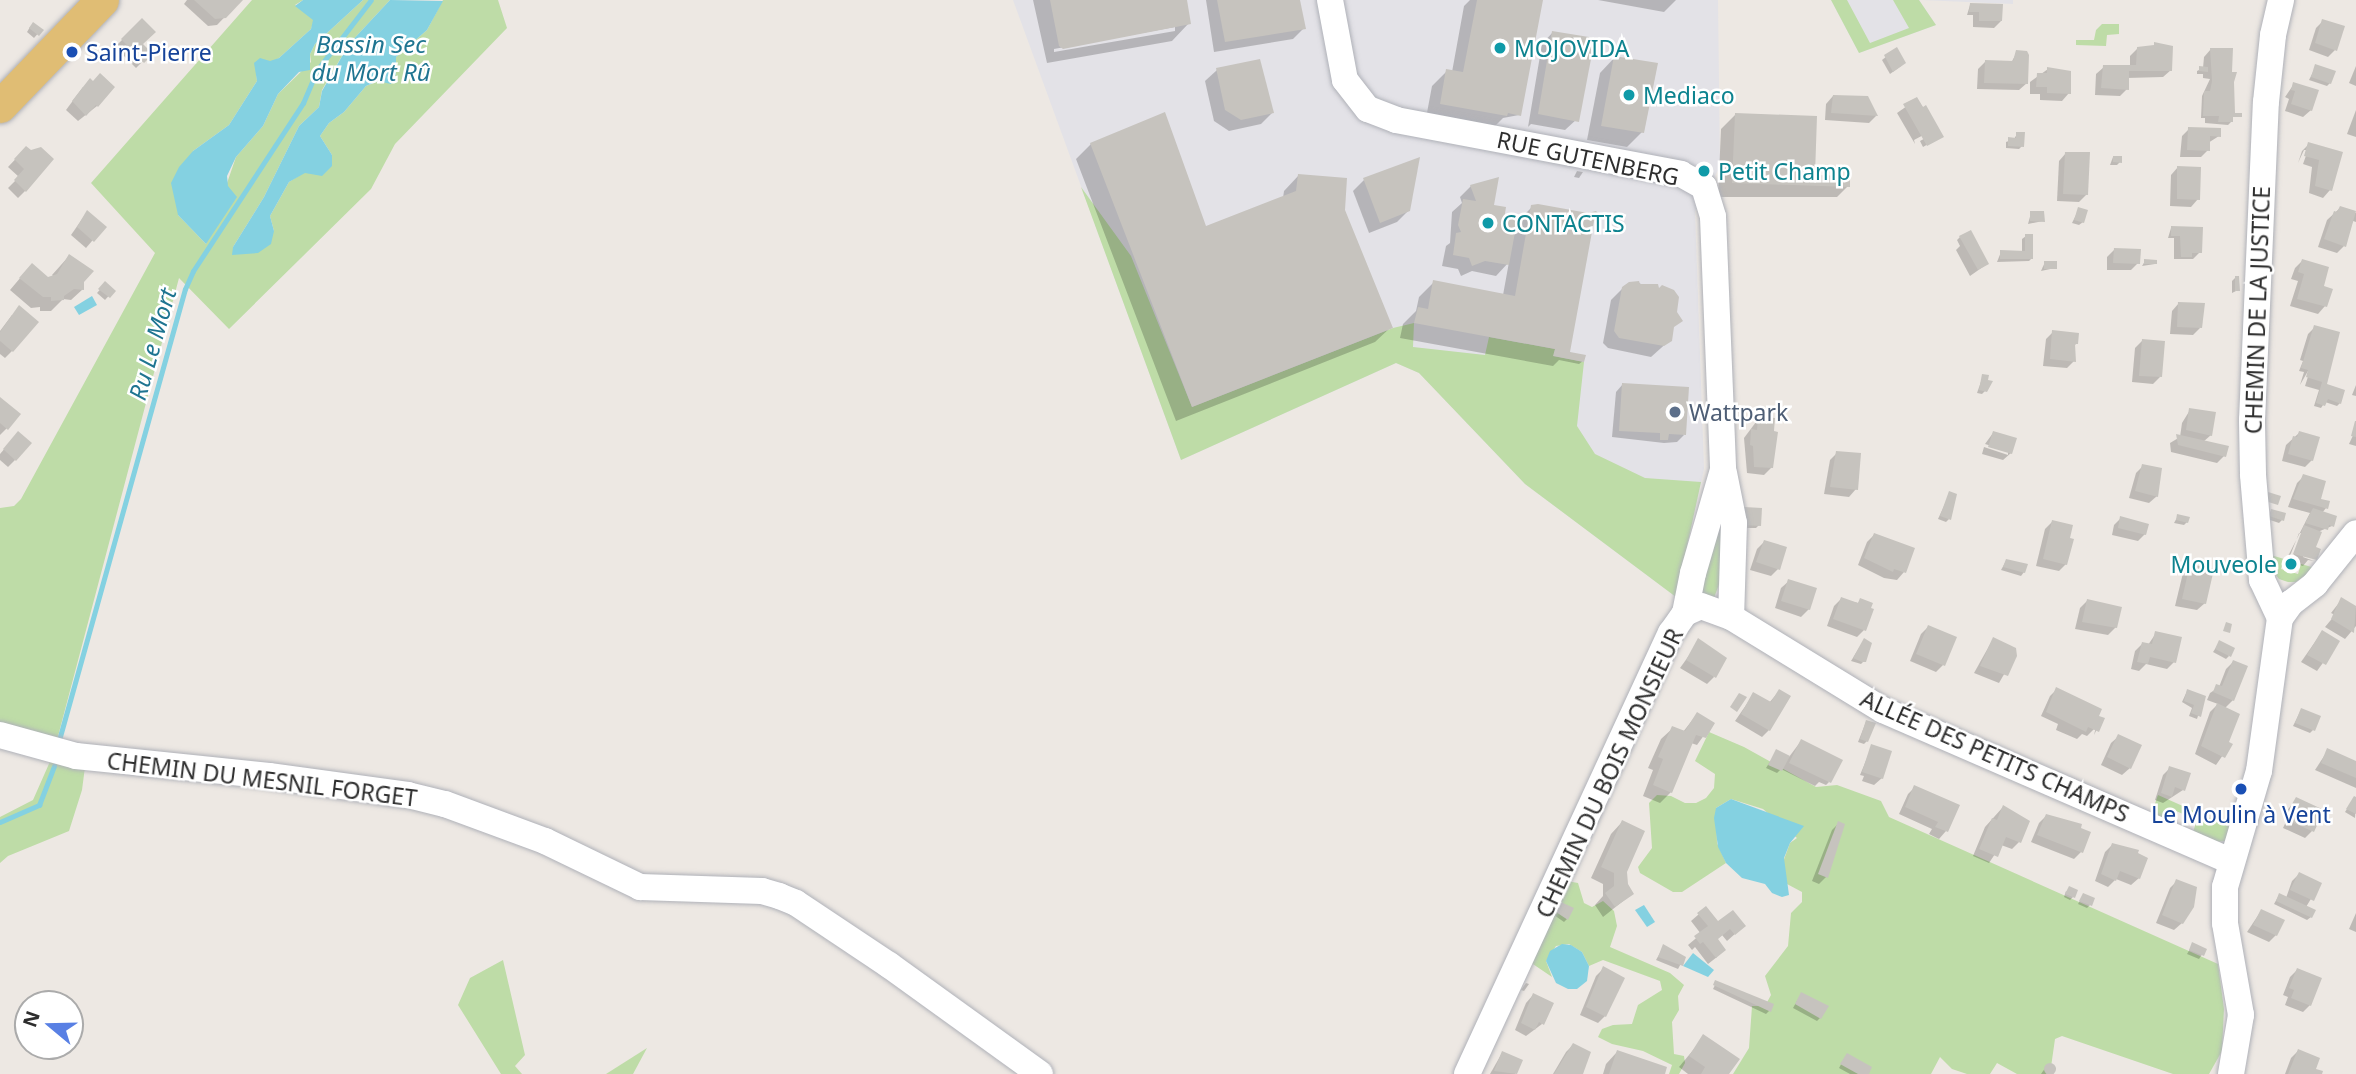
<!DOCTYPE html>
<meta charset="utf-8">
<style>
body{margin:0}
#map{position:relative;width:2356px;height:1074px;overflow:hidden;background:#ede8e3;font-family:"Noto Sans",sans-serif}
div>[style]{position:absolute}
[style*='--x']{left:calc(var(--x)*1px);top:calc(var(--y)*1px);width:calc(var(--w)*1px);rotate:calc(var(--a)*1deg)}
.industrial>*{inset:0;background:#e3e2e7}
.green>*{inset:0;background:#bedca7}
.water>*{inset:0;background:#84d1e1}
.shadow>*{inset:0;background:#0003}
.stream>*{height:5px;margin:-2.5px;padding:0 2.5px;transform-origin:2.5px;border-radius:2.5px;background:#84d1e1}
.building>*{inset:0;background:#c6c3be}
.round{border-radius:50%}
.roads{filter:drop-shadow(0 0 2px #afb1b8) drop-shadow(0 0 2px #afb1b8)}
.minor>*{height:26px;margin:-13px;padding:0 13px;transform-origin:13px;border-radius:13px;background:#fff}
.major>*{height:33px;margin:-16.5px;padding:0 16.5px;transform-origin:16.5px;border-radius:16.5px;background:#e0bd74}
.dots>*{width:19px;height:19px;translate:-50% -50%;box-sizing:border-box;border:4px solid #fff;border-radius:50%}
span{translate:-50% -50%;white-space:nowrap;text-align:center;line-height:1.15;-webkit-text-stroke:5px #fff;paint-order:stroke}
.culture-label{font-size:23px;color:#0d838f}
.left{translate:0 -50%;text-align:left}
.right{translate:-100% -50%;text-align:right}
.transit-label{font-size:23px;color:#164399}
.street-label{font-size:23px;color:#2e2e2e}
.service-label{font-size:23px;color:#4e5e75}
.water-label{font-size:24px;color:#1f7591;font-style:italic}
.north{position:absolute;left:14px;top:990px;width:70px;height:70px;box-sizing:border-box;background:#fff;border:2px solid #ababab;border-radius:50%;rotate:289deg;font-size:19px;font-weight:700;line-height:28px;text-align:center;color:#2e2e2e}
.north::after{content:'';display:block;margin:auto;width:24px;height:32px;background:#5980e4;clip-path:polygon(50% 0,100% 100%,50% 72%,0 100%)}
</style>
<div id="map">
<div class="industrial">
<div style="clip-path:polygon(1013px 0,1718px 0,1720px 167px,1695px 211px,1704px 469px,1676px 597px,1525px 484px,1419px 373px,1396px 363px,1181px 460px)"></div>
<div style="clip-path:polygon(1831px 0,1919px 0,1936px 25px,1859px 53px)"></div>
<div style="clip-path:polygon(1921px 0,2013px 0,2013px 4px)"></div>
</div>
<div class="green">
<div style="clip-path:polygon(252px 0,303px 0,295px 5px,314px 20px,311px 29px,279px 58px,256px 71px,257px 81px,229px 125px,193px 151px,178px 215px,206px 244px,236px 157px,263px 126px,278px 94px,311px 62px,310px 54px,315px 44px,363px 0,390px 0,349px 44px,322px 90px,319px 107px,299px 126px,264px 197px,233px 247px,274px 231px,270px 216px,289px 182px,332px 155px,320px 136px,329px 123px,344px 112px,366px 86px,396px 74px,396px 57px,427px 30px,443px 0,498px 0,507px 28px,395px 144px,371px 189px,229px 329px,179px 278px,57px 740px,0 727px,0 508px,14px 506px,21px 499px,155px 253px,91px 183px)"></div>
<div style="clip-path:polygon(1831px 0,1847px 0,1870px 43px,1909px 28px,1893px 0,1919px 0,1936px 25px,1859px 53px)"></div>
<div style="clip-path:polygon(2102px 24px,2119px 24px,2119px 34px,2107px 35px,2106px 46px,2076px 45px,2076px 40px,2094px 40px,2096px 30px)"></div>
<div style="clip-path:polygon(1081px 187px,1131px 256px,1192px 407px,1393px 328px,1414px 323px,1413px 347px,1485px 355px,1489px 337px,1555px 349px,1554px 356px,1584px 362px,1577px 426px,1595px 454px,1645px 478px,1701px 482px,1676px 597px,1525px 484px,1419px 373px,1396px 363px,1181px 460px)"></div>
<div style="clip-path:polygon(1719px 500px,1725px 568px,1714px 598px,1697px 597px)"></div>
<div style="clip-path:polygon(2271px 555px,2284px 559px,2281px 569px,2298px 574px,2301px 564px,2315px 568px,2296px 582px,2288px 582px,2279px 579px,2272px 570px)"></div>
<div style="clip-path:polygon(1709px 732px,1744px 747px,1816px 787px,1837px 785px,1881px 801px,1889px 817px,2218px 964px,2224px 1009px,2222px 1051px,2209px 1074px,2173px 1074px,2062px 1036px,2055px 1039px,2050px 1074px,2017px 1074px,1997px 1063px,1990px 1074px,1967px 1074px,1952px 1069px,1940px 1057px,1931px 1074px,1733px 1074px,1749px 1048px,1752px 1006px,1765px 1006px,1771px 995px,1765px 976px,1788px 946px,1791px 913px,1802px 902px,1802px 892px,1787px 884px,1783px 862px,1790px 843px,1797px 838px,1763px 809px,1731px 799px,1716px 808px,1717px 843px,1726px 863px,1682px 892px,1673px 892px,1640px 873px,1638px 867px,1652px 848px,1649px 803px,1657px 795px,1671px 796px,1685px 803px,1696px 803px,1706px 798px,1714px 788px,1715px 774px,1695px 761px)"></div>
<div style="clip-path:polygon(52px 757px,85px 767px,82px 790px,69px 831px,8px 856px,0 863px,0 817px,33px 800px)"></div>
<div style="clip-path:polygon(2158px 795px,2230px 827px,2225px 841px,2215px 842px,2193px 832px,2197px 820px,2169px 808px,2164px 821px,2151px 815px)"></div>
<div style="clip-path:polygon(1567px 881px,1578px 883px,1584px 903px,1592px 907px,1603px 901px,1614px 911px,1617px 926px,1610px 947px,1670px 973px,1684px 985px,1678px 996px,1679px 1010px,1672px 1022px,1674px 1054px,1684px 1056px,1685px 1063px,1679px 1074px,1669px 1074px,1672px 1065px,1643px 1051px,1612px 1044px,1598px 1037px,1602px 1029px,1613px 1025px,1632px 1024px,1638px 1005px,1662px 990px,1660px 981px,1603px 960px,1589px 966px,1582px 952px,1569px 944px,1556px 946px,1546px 961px,1552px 977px,1527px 960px)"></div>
<div style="clip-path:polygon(503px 960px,525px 1055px,515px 1066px,522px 1074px,501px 1074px,458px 1005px,470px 978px)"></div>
<div style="clip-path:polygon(647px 1048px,633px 1074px,606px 1074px)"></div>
</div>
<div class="water">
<div style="clip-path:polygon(303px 0,363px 0,315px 44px,310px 54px,310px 70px,299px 72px,278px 94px,263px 126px,236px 157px,227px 176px,228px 186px,237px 197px,206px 244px,178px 215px,171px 183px,179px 167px,193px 151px,229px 125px,257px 81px,254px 63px,260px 58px,270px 61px,279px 58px,311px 29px,313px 20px,295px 6px)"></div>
<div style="clip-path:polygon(390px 0,443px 1px,427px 30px,396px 57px,396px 74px,391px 84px,378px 81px,366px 86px,344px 112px,329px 123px,320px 136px,332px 155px,332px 166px,322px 176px,305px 173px,289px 182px,270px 216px,274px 231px,271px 244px,258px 253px,232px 255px,233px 247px,264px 197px,299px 126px,319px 107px,322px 91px,349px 44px)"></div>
<div style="clip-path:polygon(92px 296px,97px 305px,79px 315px,74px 307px)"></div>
<div style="clip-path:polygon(1731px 799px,1804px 826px,1790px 843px,1784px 858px,1789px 895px,1782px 897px,1772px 893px,1765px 884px,1742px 878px,1726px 863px,1718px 847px,1714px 818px,1716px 808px)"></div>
<div style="clip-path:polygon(1644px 905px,1655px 922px,1647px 927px,1635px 910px)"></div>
<div style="clip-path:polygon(1562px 944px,1571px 945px,1582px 952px,1589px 966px,1587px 981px,1577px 989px,1568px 989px,1556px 983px,1546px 961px,1550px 951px)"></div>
<div style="clip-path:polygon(1693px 953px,1714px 970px,1708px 977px,1683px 966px)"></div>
</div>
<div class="shadow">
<div style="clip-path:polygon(187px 0,241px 0,217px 25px,208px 26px,184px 4px)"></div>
<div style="clip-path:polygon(evenodd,1033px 0,1185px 0,1189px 23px,1172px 41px,1047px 63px,1033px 0,1175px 27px,1175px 31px,1054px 52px,1054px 49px,1175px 27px)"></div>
<div style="clip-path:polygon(1206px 0,1296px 0,1304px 28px,1293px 39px,1214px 52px)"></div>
<div style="clip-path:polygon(1470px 0,1541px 0,1519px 115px,1503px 118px,1491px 130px,1426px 118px,1432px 86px,1447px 71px,1452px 72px,1464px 6px)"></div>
<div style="clip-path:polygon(1598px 0,1676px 0,1664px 12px)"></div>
<div style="clip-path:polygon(1970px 5px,2001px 21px,1994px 28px,1973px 27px,1973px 15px,1967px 15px)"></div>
<div style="clip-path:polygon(142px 20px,141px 44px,150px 54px,136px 68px,115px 47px)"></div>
<div style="clip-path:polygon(2323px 21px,2335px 50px,2328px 57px,2309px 50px,2316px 28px)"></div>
<div style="clip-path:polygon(30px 27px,41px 30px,34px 38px,27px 32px)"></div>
<div style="clip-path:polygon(1553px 32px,1589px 40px,1592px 37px,1577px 119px,1565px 130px,1531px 124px,1528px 127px,1542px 44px)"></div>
<div style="clip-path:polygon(2138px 48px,2171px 70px,2163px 77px,2127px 78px,2127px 89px,2120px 96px,2095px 95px,2096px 74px,2104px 67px,2130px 66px,2130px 56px)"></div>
<div style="clip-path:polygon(1896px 49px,1901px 66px,1890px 74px,1882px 60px)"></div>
<div style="clip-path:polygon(2211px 49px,2230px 73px,2231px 122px,2228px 125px,2205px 123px,2205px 118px,2201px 118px,2202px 96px,2210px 79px,2203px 78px,2203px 74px,2197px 74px,2197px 71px,2203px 68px,2204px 57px)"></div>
<div style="clip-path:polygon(2017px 52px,2027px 83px,2019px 90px,1977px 89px,1978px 69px,1985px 62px,2011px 63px)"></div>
<div style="clip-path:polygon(1615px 57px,1642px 132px,1627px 147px,1587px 140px,1600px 73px)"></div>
<div style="clip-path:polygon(2316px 66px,2330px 83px,2327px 86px,2309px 80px)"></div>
<div style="clip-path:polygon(2356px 66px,2356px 86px,2349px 83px)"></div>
<div style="clip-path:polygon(2048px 69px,2069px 93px,2062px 101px,2040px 100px,2040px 94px,2030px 94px,2030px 82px)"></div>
<div style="clip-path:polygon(1217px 70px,1272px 113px,1261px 124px,1229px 131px,1214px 121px,1205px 81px)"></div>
<div style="clip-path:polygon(2294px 84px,2311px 110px,2303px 117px,2285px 111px,2289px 99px,2285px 97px)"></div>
<div style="clip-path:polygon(83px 87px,112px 87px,97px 106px,78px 121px,66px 110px)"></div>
<div style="clip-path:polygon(1833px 96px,1867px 98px,1876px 116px,1869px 123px,1825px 120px,1826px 104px)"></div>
<div style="clip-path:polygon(1917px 99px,1937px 128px,1932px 133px,1939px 131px,1942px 136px,1923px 147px,1920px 141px,1931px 135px,1931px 131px,1914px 140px,1915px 144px,1897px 113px)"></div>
<div style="clip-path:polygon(2356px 110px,2356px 137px,2347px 134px)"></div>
<div style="clip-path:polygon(1736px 114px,1813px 176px,1848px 186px,1837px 197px,1718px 197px,1721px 129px)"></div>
<div style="clip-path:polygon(2189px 129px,2219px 136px,2208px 143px,2208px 150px,2201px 157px,2180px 157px,2182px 136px)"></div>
<div style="clip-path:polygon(2017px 134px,2022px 146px,2019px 149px,2006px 148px,2006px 142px,2014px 139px)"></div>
<div style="clip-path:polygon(1091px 144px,1205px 229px,1283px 198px,1284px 191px,1299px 175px,1344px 210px,1391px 327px,1375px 342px,1176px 421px,1076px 159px)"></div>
<div style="clip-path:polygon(2309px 144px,2341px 154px,2330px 190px,2323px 198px,2309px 193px,2312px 167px,2303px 164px,2308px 150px,2304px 150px,2298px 163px,2302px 151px)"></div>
<div style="clip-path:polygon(26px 148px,25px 191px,18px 198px,8px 188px,19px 177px,8px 167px)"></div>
<div style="clip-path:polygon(2066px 153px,2087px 194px,2079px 202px,2057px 201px,2059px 161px)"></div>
<div style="clip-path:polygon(2113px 157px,2120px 162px,2117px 165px,2110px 165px)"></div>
<div style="clip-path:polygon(2178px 167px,2198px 199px,2191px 207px,2170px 206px,2171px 175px)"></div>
<div style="clip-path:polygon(1577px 171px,1583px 172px,1579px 178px,1574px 177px)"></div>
<div style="clip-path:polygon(1364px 180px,1409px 210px,1397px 222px,1369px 233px,1353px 191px)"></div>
<div style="clip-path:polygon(1471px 186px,1492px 206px,1502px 223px,1515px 224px,1532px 207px,1592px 221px,1568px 351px,1583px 361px,1579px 364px,1559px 360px,1553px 366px,1400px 338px,1403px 324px,1416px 311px,1419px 297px,1434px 282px,1503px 295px,1509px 262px,1496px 276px,1472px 271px,1461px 276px,1458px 269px,1442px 266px,1446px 246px,1450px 243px,1452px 212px,1462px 203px,1460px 197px)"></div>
<div style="clip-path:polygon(2340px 208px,2356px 213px,2356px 222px,2353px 221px,2344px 246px,2337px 253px,2318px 247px,2327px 220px)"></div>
<div style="clip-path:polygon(2079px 209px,2083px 222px,2079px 225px,2072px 223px)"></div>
<div style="clip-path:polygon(87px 212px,104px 227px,86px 248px,71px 235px)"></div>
<div style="clip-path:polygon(2031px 213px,2043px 221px,2028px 224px)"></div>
<div style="clip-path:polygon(2171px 228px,2200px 252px,2193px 259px,2174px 259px,2174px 238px,2168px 238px)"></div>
<div style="clip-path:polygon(2026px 236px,2032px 258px,2029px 261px,1997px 262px,2001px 252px,2022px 252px,2022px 239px)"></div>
<div style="clip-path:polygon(1960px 237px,1987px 264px,1970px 276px,1956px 250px,1960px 246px,1957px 240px)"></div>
<div style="clip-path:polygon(2115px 249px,2138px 263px,2131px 270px,2107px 270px,2107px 257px)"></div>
<div style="clip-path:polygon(69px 256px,82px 281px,83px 289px,71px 300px,63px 299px,51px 311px,40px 311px,40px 307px,31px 308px,10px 290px,21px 277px,54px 277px,52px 275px)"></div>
<div style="clip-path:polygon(2145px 261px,2155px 264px,2142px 266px)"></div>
<div style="clip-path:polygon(2302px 261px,2325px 306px,2318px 314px,2290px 306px,2298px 281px,2291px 279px,2295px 268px)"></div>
<div style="clip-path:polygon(2045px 262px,2055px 268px,2041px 271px)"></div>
<div style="clip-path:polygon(2235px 278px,2238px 290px,2232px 293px,2232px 281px)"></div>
<div style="clip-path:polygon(1639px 283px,1645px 286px,1672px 329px,1670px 340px,1651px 357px,1608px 348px,1603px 343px,1611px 300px,1623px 288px)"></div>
<div style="clip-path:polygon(105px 284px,113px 291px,105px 300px,97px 293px)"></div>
<div style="clip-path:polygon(2179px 303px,2200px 328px,2193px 335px,2170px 334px,2172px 311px)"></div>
<div style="clip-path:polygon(12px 315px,12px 351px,5px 358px,0 354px,0 331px)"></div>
<div style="clip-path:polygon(2315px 327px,2326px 383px,2340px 403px,2337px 406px,2325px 402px,2321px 408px,2314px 406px,2319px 390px,2305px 386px,2312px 364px,2300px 385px,2304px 372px,2299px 371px,2303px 361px,2300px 360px,2308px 334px)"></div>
<div style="clip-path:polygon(2053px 332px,2077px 343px,2073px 347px,2074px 361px,2067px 368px,2043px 366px,2046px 339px)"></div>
<div style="clip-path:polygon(2142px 341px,2160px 377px,2153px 384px,2132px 382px,2135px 348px)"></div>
<div style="clip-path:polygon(1983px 376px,1985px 391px,1982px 394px,1977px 393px)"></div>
<div style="clip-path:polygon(1623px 384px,1684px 435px,1677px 442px,1664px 443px,1612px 437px,1616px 392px)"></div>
<div style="clip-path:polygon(2356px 385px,2356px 396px,2352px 395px)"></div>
<div style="clip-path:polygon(0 399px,7px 428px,0 435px)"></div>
<div style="clip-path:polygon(2190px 410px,2211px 435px,2203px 442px,2224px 456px,2217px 463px,2171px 452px,2170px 443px,2180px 437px,2182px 423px)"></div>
<div style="clip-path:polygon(1759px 418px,1772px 467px,1764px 475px,1747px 473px,1744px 438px)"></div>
<div style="clip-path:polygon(2356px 429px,2356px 446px,2349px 444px)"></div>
<div style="clip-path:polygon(1993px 433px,2011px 453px,2003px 460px,1982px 454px,1984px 447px,2008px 455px,2008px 451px,1985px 444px)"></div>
<div style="clip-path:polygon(2299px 433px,2312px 460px,2305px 467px,2282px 461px,2286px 445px)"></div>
<div style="clip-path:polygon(11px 441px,15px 460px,8px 467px,0 460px,0 454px)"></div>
<div style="clip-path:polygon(1837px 453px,1856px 489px,1849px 497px,1824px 494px,1830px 460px)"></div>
<div style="clip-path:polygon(2143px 466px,2157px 496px,2149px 503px,2129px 498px,2136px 473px)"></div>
<div style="clip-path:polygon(evenodd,2304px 476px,2326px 508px,2322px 513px,2332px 526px,2320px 531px,2314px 548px,2304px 553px,2303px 557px,2314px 561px,2308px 560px,2303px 566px,2296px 564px,2292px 571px,2283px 569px,2284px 564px,2310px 513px,2288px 507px,2297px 483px,2304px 476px,2299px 533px,2302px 533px,2291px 562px,2288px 561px,2299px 533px)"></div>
<div style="clip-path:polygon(1950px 493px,1949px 519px,1946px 522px,1938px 519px)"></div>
<div style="clip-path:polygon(2272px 511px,2282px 520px,2279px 523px,2267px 519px)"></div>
<div style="clip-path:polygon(1742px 512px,1759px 525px,1756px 528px,1741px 528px)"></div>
<div style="clip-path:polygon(2178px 516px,2187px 522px,2184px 525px,2174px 523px)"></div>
<div style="clip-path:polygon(2121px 518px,2145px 534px,2138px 541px,2112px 535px,2114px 525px)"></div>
<div style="clip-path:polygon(2052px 522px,2066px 564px,2059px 571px,2036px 566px,2045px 529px)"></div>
<div style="clip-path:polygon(1874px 535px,1913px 550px,1904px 572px,1897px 580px,1884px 578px,1858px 565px,1867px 542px)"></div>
<div style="clip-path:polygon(1764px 542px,1778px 569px,1771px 576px,1750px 570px,1757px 549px)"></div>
<div style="clip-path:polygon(2006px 561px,2024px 572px,2021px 576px,2001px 570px)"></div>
<div style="clip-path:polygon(2190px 565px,2205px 603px,2197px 610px,2175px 606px,2183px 573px)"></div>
<div style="clip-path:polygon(1789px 581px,1809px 609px,1801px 617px,1775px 608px,1781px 588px)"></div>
<div style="clip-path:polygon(1841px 599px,1858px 603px,1861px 600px,1870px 607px,1864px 630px,1857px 637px,1827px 626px,1834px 606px)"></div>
<div style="clip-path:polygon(2342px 599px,2356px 608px,2356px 626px,2345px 639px,2325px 627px,2335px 615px,2331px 613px)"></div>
<div style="clip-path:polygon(2087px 601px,2116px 627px,2108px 635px,2075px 629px,2080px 608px)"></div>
<div style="clip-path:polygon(1928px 627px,1943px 665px,1936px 672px,1910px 661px,1921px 634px)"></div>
<div style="clip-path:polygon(2322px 632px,2338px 642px,2317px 671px,2301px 662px)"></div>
<div style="clip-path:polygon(2156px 633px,2174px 662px,2167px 669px,2146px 664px,2139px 671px,2131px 669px,2135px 651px,2142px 644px,2148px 645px)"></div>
<div style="clip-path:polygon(1993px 639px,2014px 657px,1999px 683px,1974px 673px)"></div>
<div style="clip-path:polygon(1864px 640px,1864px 661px,1861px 664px,1851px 661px)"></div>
<div style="clip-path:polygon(1698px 643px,1714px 677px,1707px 684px,1680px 668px)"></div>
<div style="clip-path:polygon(2219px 643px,2229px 656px,2226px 659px,2213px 652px)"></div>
<div style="clip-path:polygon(2233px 662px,2233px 700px,2224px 709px,2227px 743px,2230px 745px,2216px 765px,2195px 754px,2210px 712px,2218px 704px,2207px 700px,2210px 693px,2219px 687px,2226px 669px)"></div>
<div style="clip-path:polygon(2057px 689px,2095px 725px,2102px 719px,2094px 735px,2096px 727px,2087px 736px,2082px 734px,2077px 739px,2056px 730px,2058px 724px,2041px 716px,2050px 696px)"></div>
<div style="clip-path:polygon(1779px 691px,1769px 730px,1762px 737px,1735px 721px,1753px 695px,1769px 703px)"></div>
<div style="clip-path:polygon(2187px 691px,2204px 697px,2197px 719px,2189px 716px,2192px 708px,2182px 702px)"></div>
<div style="clip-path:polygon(2301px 710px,2313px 730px,2310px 733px,2293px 726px)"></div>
<div style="clip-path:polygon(1697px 714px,1712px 724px,1697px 745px,1691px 743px,1671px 792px,1660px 803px,1643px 796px,1653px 770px,1648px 768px,1661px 739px,1673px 728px,1683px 732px)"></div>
<div style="clip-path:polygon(1866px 722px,1867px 741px,1864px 744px,1858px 742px)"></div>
<div style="clip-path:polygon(2119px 736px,2130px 768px,2122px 775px,2101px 765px,2111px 743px)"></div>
<div style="clip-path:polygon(1801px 741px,1829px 782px,1826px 785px,1819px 782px,1815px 786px,1781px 769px,1777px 773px,1766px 768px,1777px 751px,1789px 757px)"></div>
<div style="clip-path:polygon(1872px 746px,1882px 778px,1874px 785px,1862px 781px,1864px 776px,1860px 775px)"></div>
<div style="clip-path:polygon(2328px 750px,2356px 763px,2356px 788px,2315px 770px)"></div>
<div style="clip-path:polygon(2170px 768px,2183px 790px,2163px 803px,2155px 800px,2163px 775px)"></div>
<div style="clip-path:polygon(1915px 787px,1958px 806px,1946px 831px,1939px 839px,1929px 834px,1932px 829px,1899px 814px,1908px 794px)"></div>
<div style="clip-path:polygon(2354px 798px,2356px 799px,2355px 818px,2345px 812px)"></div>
<div style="clip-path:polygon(2296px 799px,2312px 831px,2305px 838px,2283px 828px,2290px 813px,2286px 812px)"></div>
<div style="clip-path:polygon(2003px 807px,2019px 842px,2012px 849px,2001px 845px,1989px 863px,1973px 856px,1985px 827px)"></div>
<div style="clip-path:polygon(2046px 816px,2078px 829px,2081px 852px,2074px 859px,2031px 842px,2039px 823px)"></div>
<div style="clip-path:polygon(1622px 822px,1626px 885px,1632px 894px,1603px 917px,1595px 905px,1603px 896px,1603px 884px,1591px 878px,1611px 834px)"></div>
<div style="clip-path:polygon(1839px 823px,1826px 877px,1819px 884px,1812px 881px,1832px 830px)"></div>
<div style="clip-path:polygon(2112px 845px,2139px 878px,2131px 885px,2116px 879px,2108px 887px,2095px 881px,2105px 852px)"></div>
<div style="clip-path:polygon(2299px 874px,2320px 884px,2306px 907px,2311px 917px,2307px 920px,2274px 904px,2279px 895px,2286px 898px,2292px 881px)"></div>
<div style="clip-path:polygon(2177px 881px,2182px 923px,2174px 930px,2156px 923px,2170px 888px)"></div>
<div style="clip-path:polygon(2066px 891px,2073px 897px,2070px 900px,2064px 897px)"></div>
<div style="clip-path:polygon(2083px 895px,2090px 905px,2087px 908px,2078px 904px)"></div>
<div style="clip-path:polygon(1558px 907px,1567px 919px,1564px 922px,1554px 915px)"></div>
<div style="clip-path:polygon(1706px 908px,1718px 924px,1733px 913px,1736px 933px,1727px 941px,1722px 935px,1716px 940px,1717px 957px,1708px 964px,1695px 947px,1692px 950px,1688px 945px,1701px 934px,1691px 921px)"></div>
<div style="clip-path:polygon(2261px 911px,2276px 935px,2269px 942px,2247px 932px)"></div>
<div style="clip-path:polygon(2356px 913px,2356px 932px,2349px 929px)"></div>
<div style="clip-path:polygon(2193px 944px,2205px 950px,2199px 959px,2187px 954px)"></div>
<div style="clip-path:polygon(1664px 946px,1684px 958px,1678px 969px,1656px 960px)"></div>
<div style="clip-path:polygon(1603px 969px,1605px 1016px,1598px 1023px,1580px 1015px,1596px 976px)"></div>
<div style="clip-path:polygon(2297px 970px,2310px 1005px,2303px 1012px,2285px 1005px,2288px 997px,2283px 995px,2290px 977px)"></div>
<div style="clip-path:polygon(1526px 983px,1529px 984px,1524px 991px,1521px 990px)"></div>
<div style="clip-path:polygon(1716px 983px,1772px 1005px,1769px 1011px,1766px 1014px,1713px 989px)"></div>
<div style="clip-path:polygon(1801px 994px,1820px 1018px,1817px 1021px,1793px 1008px)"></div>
<div style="clip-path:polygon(1533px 995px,1542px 1024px,1526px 1036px,1515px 1030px,1526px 1003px)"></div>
<div style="clip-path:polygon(1699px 1043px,1727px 1074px,1688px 1074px,1679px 1067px)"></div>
<div style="clip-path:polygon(1573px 1045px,1581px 1074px,1553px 1074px,1566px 1052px)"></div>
<div style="clip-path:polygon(2298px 1051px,2312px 1074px,2285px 1074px,2291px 1058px)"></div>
<div style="clip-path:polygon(1617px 1052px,1663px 1074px,1603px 1074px,1606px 1064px)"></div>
<div style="clip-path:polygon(1502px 1053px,1521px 1061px,1515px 1074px,1490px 1074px)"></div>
<div style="clip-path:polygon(1844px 1059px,1867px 1074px,1850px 1074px,1839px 1068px)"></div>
<div style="clip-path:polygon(2048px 1064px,2056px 1068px,2053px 1074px,2041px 1074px)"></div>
</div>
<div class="stream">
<div style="--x:59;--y:740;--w:468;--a:-74.4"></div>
<div style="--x:185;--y:289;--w:20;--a:-66"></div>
<div style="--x:193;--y:271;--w:201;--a:-56.8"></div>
<div style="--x:303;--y:103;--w:36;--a:-67"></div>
<div style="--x:317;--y:70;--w:88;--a:-52.4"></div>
<div style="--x:0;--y:822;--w:43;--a:-23.6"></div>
<div style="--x:39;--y:805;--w:42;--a:-69"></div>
</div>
<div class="building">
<div style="clip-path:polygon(194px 0,243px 0,226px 18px,215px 19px)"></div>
<div style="clip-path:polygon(1050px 0,1187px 0,1191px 24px,1063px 49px,1059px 46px)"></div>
<div style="clip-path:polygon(1217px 0,1300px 0,1306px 29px,1225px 42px)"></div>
<div style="clip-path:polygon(1477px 0,1543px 0,1521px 116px,1508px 113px,1507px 116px,1440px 104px,1446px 69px,1463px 72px)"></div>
<div style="clip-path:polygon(1970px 3px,2003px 4px,2002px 21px,1979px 21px,1979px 12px,1969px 12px)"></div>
<div style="clip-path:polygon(142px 18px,156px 32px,143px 44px,153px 54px,144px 63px,121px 39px)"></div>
<div style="clip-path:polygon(2322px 19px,2345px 26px,2337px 51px,2315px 43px)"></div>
<div style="clip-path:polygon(33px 22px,44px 30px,39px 36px,29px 28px)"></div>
<div style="clip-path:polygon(1552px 31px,1595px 38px,1579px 122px,1538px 114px)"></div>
<div style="clip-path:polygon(2154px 42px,2173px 46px,2172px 71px,2129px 71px,2129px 90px,2101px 88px,2103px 65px,2136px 65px,2137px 47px,2154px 45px)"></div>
<div style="clip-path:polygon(1897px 47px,1906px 63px,1893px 72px,1884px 55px)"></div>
<div style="clip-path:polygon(2210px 48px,2233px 48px,2232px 72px,2237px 72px,2234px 82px,2235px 113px,2242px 113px,2242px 117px,2233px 117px,2233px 122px,2218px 122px,2219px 116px,2203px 116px,2204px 91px,2210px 91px,2212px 81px)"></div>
<div style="clip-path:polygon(2016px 50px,2027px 51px,2029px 55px,2028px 84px,1984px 83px,1985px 60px,2013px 61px)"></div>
<div style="clip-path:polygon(1614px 56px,1658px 63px,1644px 133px,1601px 126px)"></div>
<div style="clip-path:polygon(1260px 59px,1274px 113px,1241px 120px,1225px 110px,1216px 68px)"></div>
<div style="clip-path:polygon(2315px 64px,2336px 71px,2331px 84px,2311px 77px)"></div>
<div style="clip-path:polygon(2199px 66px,2208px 67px,2208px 72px,2199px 71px)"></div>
<div style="clip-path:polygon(2047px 67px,2071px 71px,2071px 94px,2047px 93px,2047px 87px,2036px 87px,2037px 73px,2047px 73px)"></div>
<div style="clip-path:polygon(100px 73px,115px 87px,98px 107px,96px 105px,86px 116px,72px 101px,90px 78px,93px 81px)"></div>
<div style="clip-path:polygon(2293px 82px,2319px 90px,2312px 111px,2291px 104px,2295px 91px,2291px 90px)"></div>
<div style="clip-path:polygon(1833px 95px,1868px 96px,1878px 116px,1831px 113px)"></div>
<div style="clip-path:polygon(1917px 97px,1923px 107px,1926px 105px,1944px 137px,1927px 146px,1903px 104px)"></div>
<div style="clip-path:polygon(1165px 112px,1206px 226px,1296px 191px,1298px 174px,1347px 178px,1345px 210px,1393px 328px,1192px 407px,1090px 143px)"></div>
<div style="clip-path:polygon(1735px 113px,1817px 116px,1815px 175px,1850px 176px,1850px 187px,1732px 183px)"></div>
<div style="clip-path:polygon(2188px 127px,2221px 128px,2221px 137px,2210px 136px,2210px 151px,2187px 150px)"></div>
<div style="clip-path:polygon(2016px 132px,2025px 132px,2024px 147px,2008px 146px,2008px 137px,2016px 138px)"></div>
<div style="clip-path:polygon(2308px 142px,2343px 152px,2332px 191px,2315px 186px,2319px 160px,2304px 156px)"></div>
<div style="clip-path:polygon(26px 146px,31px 150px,41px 147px,54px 159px,26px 192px,14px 180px,24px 169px,14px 159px)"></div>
<div style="clip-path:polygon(2065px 152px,2090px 152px,2088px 195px,2063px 194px)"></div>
<div style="clip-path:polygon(2113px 156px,2122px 156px,2122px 163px,2113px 162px)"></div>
<div style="clip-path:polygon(1420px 157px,1410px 211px,1380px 223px,1363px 178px)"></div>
<div style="clip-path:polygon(2177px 166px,2201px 167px,2200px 200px,2177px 199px)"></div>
<div style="clip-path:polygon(1499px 177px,1494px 205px,1506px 207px,1504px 220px,1518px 216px,1509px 265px,1485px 261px,1472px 266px,1469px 258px,1453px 255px,1456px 233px,1461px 232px,1458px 225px,1463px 199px,1476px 201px,1470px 185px)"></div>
<div style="clip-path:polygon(1538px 204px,1588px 213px,1596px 211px,1599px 214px,1594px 221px,1570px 352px,1586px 355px,1584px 362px,1553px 356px,1555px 349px,1414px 323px,1418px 307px,1428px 309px,1433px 280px,1515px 296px,1531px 205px)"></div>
<div style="clip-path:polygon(2340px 206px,2356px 211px,2346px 247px,2324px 239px,2334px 211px,2337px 212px)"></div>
<div style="clip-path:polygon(2078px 207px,2088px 210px,2084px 223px,2074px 220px)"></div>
<div style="clip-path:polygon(87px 210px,107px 227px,94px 242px,77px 227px)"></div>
<div style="clip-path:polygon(2030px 211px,2044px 211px,2045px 222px,2030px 221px)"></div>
<div style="clip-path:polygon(2171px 226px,2203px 227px,2202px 253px,2192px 253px,2192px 257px,2181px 257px,2180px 236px,2171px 236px)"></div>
<div style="clip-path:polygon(1971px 230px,1989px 264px,1978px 270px,1959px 236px)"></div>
<div style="clip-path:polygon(2025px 234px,2033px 234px,2033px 259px,2000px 259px,2000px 250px,2025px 251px)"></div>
<div style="clip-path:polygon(2114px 248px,2141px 249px,2140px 264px,2113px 263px)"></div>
<div style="clip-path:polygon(69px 254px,94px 271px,84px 282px,84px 290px,74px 289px,64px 296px,64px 300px,51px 301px,51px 297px,43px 297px,19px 278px,32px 263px,48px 277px,57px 274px)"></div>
<div style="clip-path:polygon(2144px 259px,2157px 260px,2157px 264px,2144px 264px)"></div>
<div style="clip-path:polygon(2302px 259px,2329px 267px,2324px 286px,2333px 289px,2327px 307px,2297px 299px,2304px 274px,2298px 272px)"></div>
<div style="clip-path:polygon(2044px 261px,2057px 261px,2057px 269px,2044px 269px)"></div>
<div style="clip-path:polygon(2235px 276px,2239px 276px,2240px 291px,2235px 291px)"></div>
<div style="clip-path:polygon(105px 281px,116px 291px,110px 298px,98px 289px)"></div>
<div style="clip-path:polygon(1639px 281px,1640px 284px,1658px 284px,1659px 288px,1662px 285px,1674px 290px,1679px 297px,1677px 312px,1683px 321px,1674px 327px,1672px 341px,1664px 346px,1619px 338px,1614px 331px,1622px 287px,1629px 282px)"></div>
<div style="clip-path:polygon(2178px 302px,2205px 303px,2202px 328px,2177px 327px)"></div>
<div style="clip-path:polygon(19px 305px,39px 322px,13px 352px,0 341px,0 332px)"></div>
<div style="clip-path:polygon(2314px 325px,2340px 332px,2327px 384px,2345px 390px,2341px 404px,2328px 399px,2325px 406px,2316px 403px,2322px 382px,2306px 377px,2308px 370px,2301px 368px)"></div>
<div style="clip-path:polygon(2052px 330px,2079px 333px,2078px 344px,2075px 344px,2076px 362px,2050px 359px)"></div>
<div style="clip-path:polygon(2142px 339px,2165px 341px,2162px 377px,2139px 376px)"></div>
<div style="clip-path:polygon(1982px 374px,1989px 375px,1988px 380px,1993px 381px,1987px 392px,1979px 390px)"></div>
<div style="clip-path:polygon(1622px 383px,1689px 387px,1686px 435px,1669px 434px,1668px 440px,1660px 440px,1660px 433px,1619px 431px)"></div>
<div style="clip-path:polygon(0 397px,21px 414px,8px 430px,0 423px)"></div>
<div style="clip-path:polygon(2189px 408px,2216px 412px,2212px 436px,2186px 430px)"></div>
<div style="clip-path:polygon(1758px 416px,1775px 418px,1774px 431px,1778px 432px,1773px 468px,1754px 467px,1753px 446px,1750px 445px,1751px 429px,1757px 430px)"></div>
<div style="clip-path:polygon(2355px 421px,2356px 421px,2356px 437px,2351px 436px)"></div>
<div style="clip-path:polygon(18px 431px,32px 443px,16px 461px,3px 449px)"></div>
<div style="clip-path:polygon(1993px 431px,2017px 438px,2012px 454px,1988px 447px)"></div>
<div style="clip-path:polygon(2299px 431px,2320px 437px,2313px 461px,2288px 454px,2293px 436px,2297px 437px)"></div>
<div style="clip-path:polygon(2176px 434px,2229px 446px,2226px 457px,2178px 445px)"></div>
<div style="clip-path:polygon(1836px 451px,1861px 453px,1858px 490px,1830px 487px)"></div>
<div style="clip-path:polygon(2142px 464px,2162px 468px,2158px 497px,2135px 491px)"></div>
<div style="clip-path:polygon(2303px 474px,2326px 481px,2321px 499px,2330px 501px,2328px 509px,2293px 499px)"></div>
<div style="clip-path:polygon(1949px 491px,1957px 494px,1951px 520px,1940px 516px)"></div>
<div style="clip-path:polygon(2268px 492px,2281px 496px,2278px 505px,2265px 501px)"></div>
<div style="clip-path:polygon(1744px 507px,1762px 508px,1761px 526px,1743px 525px)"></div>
<div style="clip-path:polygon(2313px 508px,2337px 516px,2334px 527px,2329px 525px,2328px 530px,2305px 523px)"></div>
<div style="clip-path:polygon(2271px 509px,2286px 513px,2284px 521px,2269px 516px)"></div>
<div style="clip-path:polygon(2177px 514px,2190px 517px,2188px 523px,2176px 520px)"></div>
<div style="clip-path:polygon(2120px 516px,2149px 524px,2146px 535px,2118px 528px)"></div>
<div style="clip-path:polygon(2052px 520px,2073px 525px,2070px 538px,2074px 539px,2067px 565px,2043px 559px)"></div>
<div style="clip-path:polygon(2304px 525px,2322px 532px,2316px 547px,2321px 549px,2317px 560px,2293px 554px)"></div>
<div style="clip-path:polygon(1874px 533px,1915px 548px,1906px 573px,1894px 569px,1893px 572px,1864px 558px)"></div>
<div style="clip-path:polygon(1764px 540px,1787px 547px,1780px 570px,1756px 562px)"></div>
<div style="clip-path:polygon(2006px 559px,2028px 564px,2025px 573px,2003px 567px)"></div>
<div style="clip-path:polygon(2286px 559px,2298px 563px,2296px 569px,2285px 566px)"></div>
<div style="clip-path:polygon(2190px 564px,2214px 569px,2206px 604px,2182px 599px)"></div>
<div style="clip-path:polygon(1788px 579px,1817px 588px,1810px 610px,1781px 601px)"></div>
<div style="clip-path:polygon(1841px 597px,1858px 603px,1860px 598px,1873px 603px,1871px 608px,1874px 609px,1866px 631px,1833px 619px)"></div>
<div style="clip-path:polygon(2341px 597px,2356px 606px,2354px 633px,2331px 619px)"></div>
<div style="clip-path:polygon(2087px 599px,2122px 607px,2117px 628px,2082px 622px)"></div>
<div style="clip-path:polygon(2226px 622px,2232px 624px,2230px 633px,2223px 631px)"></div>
<div style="clip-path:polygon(1928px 625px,1957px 637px,1945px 666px,1916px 654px)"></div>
<div style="clip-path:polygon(2322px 630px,2340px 641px,2326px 665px,2307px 655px)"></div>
<div style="clip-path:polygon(2155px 631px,2182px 637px,2176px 663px,2150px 657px,2148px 664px,2137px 662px,2142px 642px,2152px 644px)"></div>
<div style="clip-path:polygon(1993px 637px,2016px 648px,2017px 656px,2008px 676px,1980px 666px)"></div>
<div style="clip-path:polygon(1698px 638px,1727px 658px,1716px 678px,1686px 660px)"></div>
<div style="clip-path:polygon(1864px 638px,1872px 643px,1866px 662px,1862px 662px,1853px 658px)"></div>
<div style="clip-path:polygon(2219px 640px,2235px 648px,2231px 657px,2215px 649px)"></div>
<div style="clip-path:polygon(2233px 660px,2248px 666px,2234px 701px,2213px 692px,2216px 684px,2222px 686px)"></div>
<div style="clip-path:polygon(2056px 687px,2102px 709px,2099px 716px,2105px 718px,2099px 732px,2088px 727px,2086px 732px,2046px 712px)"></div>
<div style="clip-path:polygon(1779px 689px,1791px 696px,1770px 731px,1741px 714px,1753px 692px,1771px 702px)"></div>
<div style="clip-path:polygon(2187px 689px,2206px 696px,2201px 717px,2191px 713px,2194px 705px,2184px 701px)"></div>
<div style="clip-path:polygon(1739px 693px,1747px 697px,1737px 712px,1730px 707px)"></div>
<div style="clip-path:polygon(2217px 703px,2240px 714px,2229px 742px,2233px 744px,2225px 758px,2201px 746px)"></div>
<div style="clip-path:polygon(2301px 708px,2321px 716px,2315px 731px,2295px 723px)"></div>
<div style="clip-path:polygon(1697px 712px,1715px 723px,1706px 738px,1696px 735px,1672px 793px,1653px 785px,1663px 759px,1658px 757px,1672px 726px,1685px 731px)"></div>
<div style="clip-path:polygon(1866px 720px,1876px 723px,1868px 742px,1860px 739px)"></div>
<div style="clip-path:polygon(2118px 734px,2142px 745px,2131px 769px,2107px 757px)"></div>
<div style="clip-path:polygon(1801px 739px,1843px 760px,1831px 783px,1789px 763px)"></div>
<div style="clip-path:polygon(1871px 744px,1892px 751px,1883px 779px,1862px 772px)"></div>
<div style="clip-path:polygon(2327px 748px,2356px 761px,2356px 778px,2321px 763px)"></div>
<div style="clip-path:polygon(1776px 749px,1790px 756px,1782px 771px,1768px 765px)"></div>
<div style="clip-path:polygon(2169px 766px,2191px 773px,2185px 791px,2175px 787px,2172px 797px,2161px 793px)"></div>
<div style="clip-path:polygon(1914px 785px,1960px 805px,1948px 832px,1935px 827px,1938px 822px,1905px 807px)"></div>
<div style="clip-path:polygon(2354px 796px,2356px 797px,2356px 814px,2346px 809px)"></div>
<div style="clip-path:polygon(2296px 797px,2324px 810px,2314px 832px,2289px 821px,2296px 806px,2292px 804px)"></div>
<div style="clip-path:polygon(2003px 805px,2030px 821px,2021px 843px,2006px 837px,1998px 857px,1979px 849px,1992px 818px,1997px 820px)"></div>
<div style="clip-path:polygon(2046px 814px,2082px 824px,2081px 828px,2091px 832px,2083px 853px,2037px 835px)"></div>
<div style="clip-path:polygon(1622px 820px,1645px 831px,1627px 872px,1628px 884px,1634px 894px,1615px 907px,1605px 893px,1614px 886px,1614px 873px,1601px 867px)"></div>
<div style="clip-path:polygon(1838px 821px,1845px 824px,1828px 878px,1818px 874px)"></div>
<div style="clip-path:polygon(2112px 843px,2139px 850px,2138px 853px,2148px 858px,2140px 879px,2120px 871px,2116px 881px,2101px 874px)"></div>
<div style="clip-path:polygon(2299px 872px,2322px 883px,2314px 901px,2290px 890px)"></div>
<div style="clip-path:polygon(2176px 879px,2197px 887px,2194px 907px,2183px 924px,2162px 915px)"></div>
<div style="clip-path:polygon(2069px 886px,2078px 890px,2075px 898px,2065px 894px)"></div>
<div style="clip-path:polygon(2083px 893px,2095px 898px,2092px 906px,2079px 901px)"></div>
<div style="clip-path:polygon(2279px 893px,2316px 910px,2312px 918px,2276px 901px)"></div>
<div style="clip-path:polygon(1561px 902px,1574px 908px,1568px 920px,1556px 912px)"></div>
<div style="clip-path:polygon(1706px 906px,1718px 921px,1733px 910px,1746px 926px,1735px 935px,1730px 929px,1718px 939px,1726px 950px,1716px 958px,1703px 942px,1700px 944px,1694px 936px,1708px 926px,1697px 913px)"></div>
<div style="clip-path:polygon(2261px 909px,2285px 920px,2277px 936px,2253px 925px)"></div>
<div style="clip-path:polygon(2192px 942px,2207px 949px,2204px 956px,2189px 950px)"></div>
<div style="clip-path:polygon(1663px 944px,1686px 957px,1683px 966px,1658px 957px)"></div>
<div style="clip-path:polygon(1603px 966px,1625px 978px,1606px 1017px,1586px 1007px)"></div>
<div style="clip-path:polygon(2297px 968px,2322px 978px,2311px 1006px,2291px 998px,2294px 990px,2289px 988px)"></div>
<div style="clip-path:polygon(1715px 980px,1774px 1004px,1771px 1012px,1713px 985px)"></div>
<div style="clip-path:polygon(1801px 992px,1829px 1006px,1821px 1019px,1795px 1004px)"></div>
<div style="clip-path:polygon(1533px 993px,1554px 1003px,1544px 1025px,1539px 1022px,1535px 1030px,1521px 1023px)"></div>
<div style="clip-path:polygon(1703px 1034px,1740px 1059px,1729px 1074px,1701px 1074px,1705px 1067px,1689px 1056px)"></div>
<div style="clip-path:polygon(1573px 1043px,1591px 1052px,1583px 1074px,1554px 1074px)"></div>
<div style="clip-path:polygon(2298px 1049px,2320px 1058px,2316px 1069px,2323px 1071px,2322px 1074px,2288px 1074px)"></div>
<div style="clip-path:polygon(1617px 1050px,1667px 1067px,1665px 1074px,1609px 1074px)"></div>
<div style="clip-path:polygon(1502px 1051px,1523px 1060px,1517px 1074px,1494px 1071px)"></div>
<div style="clip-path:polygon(1847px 1053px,1872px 1067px,1869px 1074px,1858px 1074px,1840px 1064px)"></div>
<div class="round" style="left:2044px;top:1063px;width:12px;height:12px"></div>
</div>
<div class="roads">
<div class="minor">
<div style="--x:1330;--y:0;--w:81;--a:79.4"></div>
<div style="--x:1345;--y:80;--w:37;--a:52"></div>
<div style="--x:1368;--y:109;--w:30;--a:21"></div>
<div style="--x:1396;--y:120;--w:290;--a:10.7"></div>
<div style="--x:1681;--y:174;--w:26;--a:29"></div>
<div style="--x:1704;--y:187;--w:31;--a:73"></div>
<div style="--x:1713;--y:217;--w:253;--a:87.7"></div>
<div style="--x:1723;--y:470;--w:107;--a:106.2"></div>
<div style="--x:1693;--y:573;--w:41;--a:101.3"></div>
<div style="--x:1724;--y:473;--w:51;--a:78.7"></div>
<div style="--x:1734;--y:523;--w:94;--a:91.8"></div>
<div style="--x:2280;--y:618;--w:42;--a:-115.3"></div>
<div style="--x:2262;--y:580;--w:106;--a:-94.9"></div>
<div style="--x:2253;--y:474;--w:54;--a:-91.1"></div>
<div style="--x:2252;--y:420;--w:318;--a:-87.5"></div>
<div style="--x:2266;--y:102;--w:67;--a:-84"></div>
<div style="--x:2273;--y:35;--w:36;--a:-77"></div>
<div style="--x:0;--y:735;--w:79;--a:15.4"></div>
<div style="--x:76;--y:756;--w:194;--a:5.9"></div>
<div style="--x:269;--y:776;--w:140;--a:7.8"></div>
<div style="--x:408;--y:795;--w:38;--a:14"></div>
<div style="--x:445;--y:804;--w:107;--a:20.3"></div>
<div style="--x:545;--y:841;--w:106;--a:25.8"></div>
<div style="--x:640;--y:887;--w:122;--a:1.9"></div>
<div style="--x:762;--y:891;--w:18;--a:16"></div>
<div style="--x:779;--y:896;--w:18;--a:22"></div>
<div style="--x:796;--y:903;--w:112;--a:33.7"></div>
<div style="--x:889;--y:965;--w:186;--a:35.8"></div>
<div style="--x:1467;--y:1074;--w:486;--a:-65.2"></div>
<div style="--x:1671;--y:633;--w:24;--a:-55"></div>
<div style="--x:1685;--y:613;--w:17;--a:-24"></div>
<div style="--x:1701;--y:606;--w:32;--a:20"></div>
<div style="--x:1731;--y:617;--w:178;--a:31.5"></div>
<div style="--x:1883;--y:710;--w:378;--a:23.5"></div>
<div style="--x:2231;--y:1074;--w:60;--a:-80.4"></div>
<div style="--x:2241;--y:1015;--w:93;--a:-99.9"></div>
<div style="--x:2225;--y:923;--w:36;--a:-90"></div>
<div style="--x:2225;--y:887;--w:121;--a:-73.7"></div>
<div style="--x:2259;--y:771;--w:154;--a:-82.2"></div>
<div style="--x:2280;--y:618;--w:19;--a:-54"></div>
<div style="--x:2291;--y:603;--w:31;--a:-38"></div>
<div style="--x:2315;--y:584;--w:65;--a:-51.2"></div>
</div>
<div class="major">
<div style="--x:0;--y:106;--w:147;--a:-46.1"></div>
</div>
</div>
<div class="dots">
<div style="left:1500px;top:48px;background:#0f9aa8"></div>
<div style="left:72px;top:52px;background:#1a4fb4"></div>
<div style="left:1629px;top:95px;background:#0f9aa8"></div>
<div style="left:1704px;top:171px;background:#0f9aa8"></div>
<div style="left:1488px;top:223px;background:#0f9aa8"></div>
<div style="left:1675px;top:412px;background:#5c6f8a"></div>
<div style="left:2291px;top:564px;background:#0f9aa8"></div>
<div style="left:2241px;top:789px;background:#1a4fb4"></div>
</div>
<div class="culture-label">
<span class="left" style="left:1514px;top:48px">MOJOVIDA</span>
<span class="left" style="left:1643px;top:95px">Mediaco</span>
<span class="left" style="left:1718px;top:171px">Petit Champ</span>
<span class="left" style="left:1502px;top:223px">CONTACTIS</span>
<span class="right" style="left:2277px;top:564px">Mouveole</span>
</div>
<div class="transit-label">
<span class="left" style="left:86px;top:52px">Saint-Pierre</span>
<span style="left:2241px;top:814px">Le Moulin à Vent</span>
</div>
<div class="street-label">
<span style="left:1588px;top:158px;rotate:12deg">RUE GUTENBERG</span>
<span style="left:2257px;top:310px;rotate:-88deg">CHEMIN DE LA JUSTICE</span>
<span style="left:1995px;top:756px;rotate:24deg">ALLÉE DES PETITS CHAMPS</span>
<span style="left:1609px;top:773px;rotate:-65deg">CHEMIN DU BOIS MONSIEUR</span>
<span style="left:262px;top:779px;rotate:7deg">CHEMIN DU MESNIL FORGET</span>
</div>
<div class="service-label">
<span class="left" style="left:1689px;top:412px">Wattpark</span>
</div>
<div class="water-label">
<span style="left:371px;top:58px">Bassin Sec<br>du Mort Rû</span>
<span style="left:152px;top:344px;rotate:-74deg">Ru Le Mort</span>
</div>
<div class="north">N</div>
</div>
